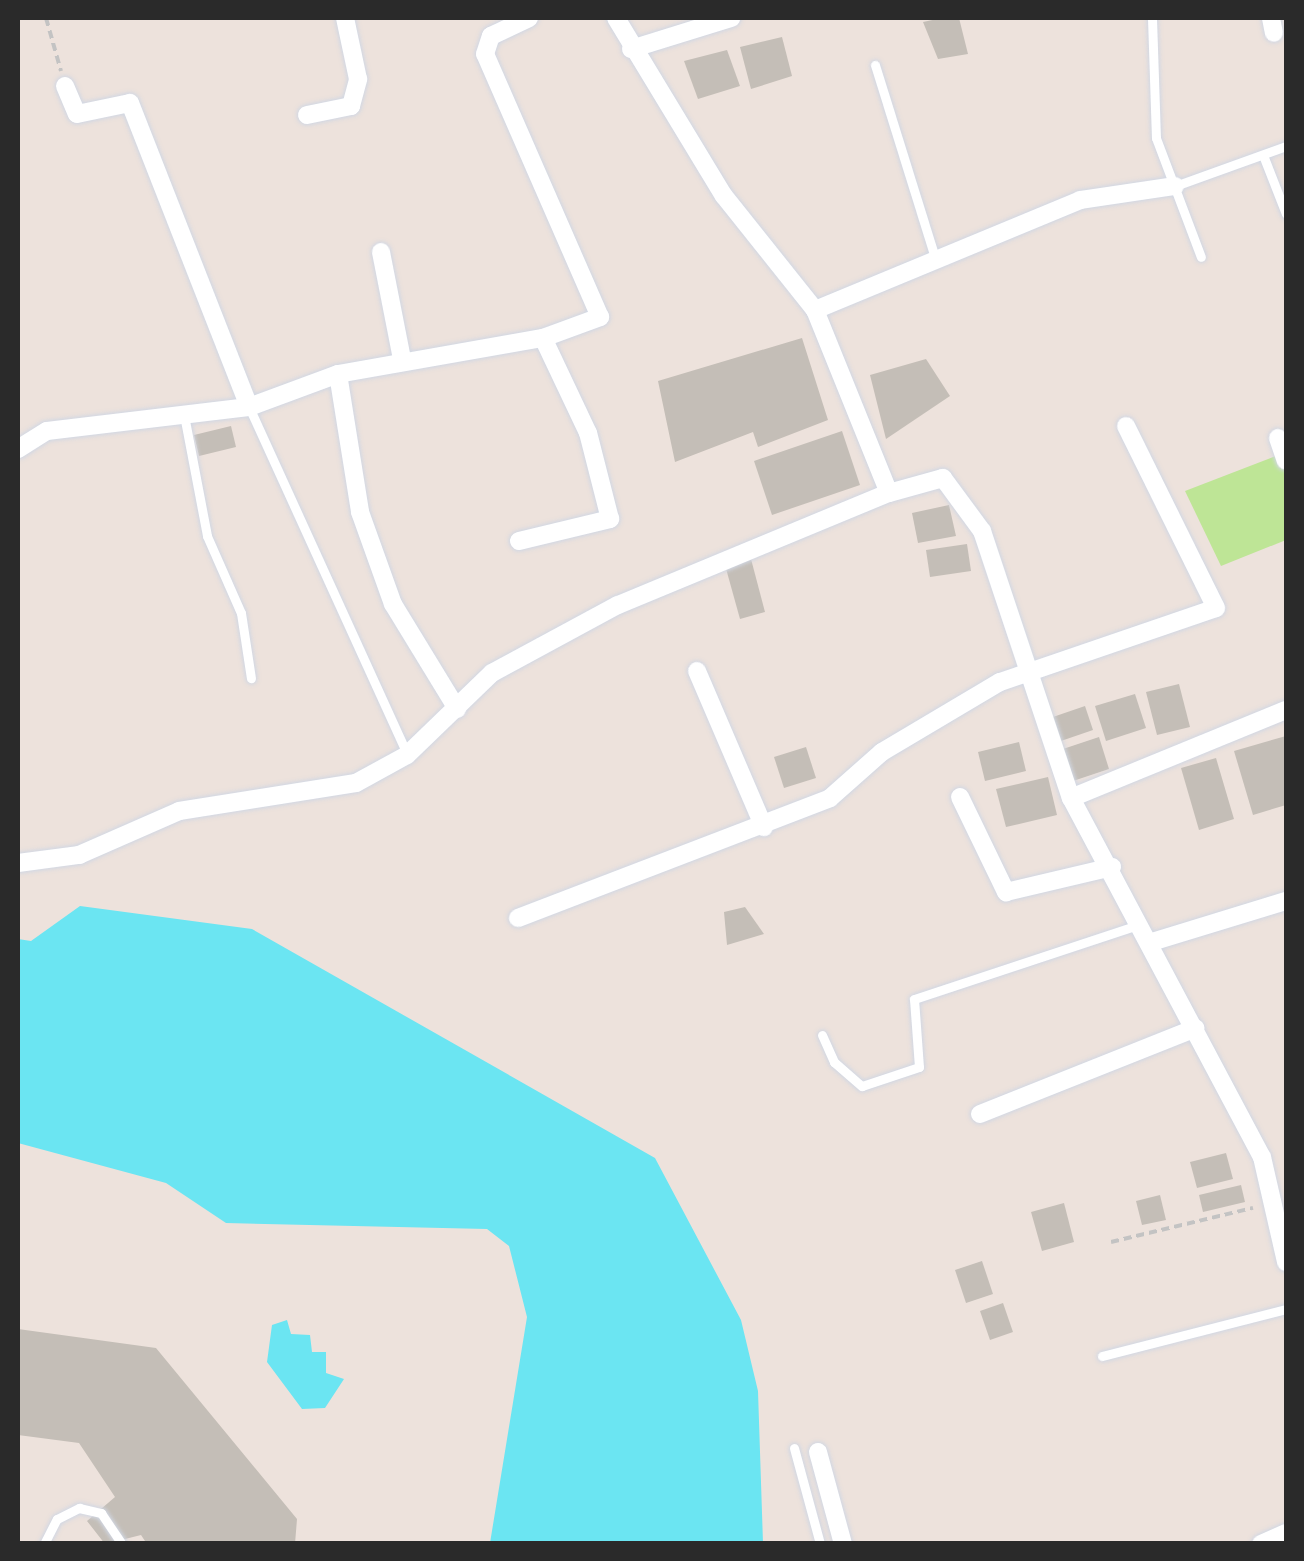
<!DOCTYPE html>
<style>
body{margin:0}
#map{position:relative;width:1304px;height:1561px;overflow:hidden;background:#ede2dc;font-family:Montserrat,sans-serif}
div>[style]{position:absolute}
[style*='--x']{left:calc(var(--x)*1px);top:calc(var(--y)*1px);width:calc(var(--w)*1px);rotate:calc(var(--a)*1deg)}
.green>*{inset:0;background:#bee596}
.water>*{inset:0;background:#6be5f2}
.building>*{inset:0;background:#c4beb7}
.path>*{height:4px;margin-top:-2px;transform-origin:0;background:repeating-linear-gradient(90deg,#c3c3c3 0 8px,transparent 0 13px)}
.roads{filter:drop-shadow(0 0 2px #d1d7e3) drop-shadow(0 0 2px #d1d7e3)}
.lane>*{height:9px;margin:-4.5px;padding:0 4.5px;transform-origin:4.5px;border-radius:4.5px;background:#fff}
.street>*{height:18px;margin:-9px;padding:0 9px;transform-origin:9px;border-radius:9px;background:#fff}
span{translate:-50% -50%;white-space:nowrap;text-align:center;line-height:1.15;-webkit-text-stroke:9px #fff;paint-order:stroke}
.frame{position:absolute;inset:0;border:20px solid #2a2a2a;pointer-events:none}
</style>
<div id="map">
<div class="green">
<div style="clip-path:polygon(1286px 452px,1286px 540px,1221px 566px,1185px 491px)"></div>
</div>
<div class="water">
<div style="clip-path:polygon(80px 906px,252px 929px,655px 1158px,741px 1320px,758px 1391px,763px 1543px,490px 1543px,527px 1317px,509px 1246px,487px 1229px,226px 1223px,166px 1183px,18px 1143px,18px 939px,31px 941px)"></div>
<div style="clip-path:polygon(287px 1320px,291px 1334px,310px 1335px,312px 1352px,326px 1352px,326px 1373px,344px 1379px,325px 1408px,302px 1409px,267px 1362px,272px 1325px)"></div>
</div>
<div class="building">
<div style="clip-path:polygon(942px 18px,959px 18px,968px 54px,938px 59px,923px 22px)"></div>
<div style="clip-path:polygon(782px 37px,792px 76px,751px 89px,740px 47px)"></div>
<div style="clip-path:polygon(727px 50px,740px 86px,698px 99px,684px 61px)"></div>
<div style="clip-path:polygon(802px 338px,828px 420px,758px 447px,753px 432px,675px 462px,658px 381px)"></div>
<div style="clip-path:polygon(926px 359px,950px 396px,886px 439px,870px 375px)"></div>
<div style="clip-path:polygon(231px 426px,236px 447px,199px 456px,194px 435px)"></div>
<div style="clip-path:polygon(842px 431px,860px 485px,772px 515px,754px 461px)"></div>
<div style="clip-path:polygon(949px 505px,956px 536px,918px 543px,912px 513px)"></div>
<div style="clip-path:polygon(967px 544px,971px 571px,930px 577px,926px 550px)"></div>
<div style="clip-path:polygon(751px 559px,765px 612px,740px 619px,725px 565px)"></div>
<div style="clip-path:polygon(1179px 684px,1190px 727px,1157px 735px,1146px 692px)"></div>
<div style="clip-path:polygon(1135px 694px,1146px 728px,1106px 741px,1095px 706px)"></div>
<div style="clip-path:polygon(1085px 706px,1093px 730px,1058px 742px,1050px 718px)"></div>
<div style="clip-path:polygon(1286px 736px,1286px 805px,1253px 815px,1234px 751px)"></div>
<div style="clip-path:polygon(1099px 737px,1109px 769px,1073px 781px,1063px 749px)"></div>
<div style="clip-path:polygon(1019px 742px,1026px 771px,985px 781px,978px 752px)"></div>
<div style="clip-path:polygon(806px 747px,816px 778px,784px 788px,774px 757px)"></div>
<div style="clip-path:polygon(1216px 758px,1234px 819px,1199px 830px,1181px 768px)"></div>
<div style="clip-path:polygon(1048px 777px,1057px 815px,1006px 827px,996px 789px)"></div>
<div style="clip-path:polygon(745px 907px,764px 934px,727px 945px,724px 912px)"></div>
<div style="clip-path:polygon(1226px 1153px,1233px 1179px,1197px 1188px,1190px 1162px)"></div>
<div style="clip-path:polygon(1241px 1185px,1245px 1202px,1203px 1212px,1199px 1195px)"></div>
<div style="clip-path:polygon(1160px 1195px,1166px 1220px,1142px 1225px,1136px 1201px)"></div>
<div style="clip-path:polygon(1064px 1203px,1074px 1242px,1042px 1251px,1031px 1212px)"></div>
<div style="clip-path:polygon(982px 1261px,993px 1294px,966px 1303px,955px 1270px)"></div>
<div style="clip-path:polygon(1003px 1303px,1013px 1332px,990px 1340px,980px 1311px)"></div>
<div style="clip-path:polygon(18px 1329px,156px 1348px,297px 1519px,295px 1544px,147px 1544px,141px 1535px,105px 1544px,87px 1521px,115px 1497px,79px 1443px,18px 1435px)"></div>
</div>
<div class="path">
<div style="--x:46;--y:18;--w:55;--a:74.2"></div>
<div style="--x:1111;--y:1242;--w:146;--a:-13.5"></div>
</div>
<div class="roads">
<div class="lane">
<div style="--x:1152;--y:18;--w:120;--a:88.1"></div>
<div style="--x:1156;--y:138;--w:127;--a:69.3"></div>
<div style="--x:875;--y:65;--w:202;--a:72.7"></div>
<div style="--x:1263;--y:155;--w:63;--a:68.7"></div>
<div style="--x:1175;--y:186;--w:118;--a:-19.8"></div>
<div style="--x:249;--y:407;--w:381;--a:65.5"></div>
<div style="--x:184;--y:415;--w:123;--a:79.2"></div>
<div style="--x:207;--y:536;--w:84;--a:66.2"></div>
<div style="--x:241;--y:613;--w:66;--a:81.3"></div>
<div style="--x:822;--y:1035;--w:30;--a:66"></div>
<div style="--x:834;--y:1062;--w:37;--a:41"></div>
<div style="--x:862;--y:1086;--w:60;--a:-18.4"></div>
<div style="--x:919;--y:1067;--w:68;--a:-94.2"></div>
<div style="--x:914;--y:999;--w:236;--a:-18.3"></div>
<div style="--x:1102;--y:1356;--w:190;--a:-14.3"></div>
<div style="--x:794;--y:1448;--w:99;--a:74.8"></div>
<div style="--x:44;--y:1544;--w:28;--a:-63"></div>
<div style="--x:57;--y:1519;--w:25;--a:-27"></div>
<div style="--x:79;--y:1508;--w:23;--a:13"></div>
<div style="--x:101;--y:1513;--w:37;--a:56"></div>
</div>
<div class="street">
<div style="--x:616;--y:18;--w:208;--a:58.8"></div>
<div style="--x:724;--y:196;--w:146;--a:51.4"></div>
<div style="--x:815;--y:310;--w:197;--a:68"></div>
<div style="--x:889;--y:493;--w:56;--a:-15.5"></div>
<div style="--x:943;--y:478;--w:66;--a:53.7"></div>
<div style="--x:982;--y:531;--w:281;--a:71.6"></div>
<div style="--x:1071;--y:798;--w:407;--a:62"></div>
<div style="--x:1262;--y:1157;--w:108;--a:77.1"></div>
<div style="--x:1271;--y:18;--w:15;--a:79"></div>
<div style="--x:631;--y:49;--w:105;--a:-17.2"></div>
<div style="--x:65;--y:86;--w:30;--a:67"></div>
<div style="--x:77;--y:114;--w:54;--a:-11.7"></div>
<div style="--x:130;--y:103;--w:326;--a:68.6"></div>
<div style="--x:307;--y:115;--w:45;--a:-11.6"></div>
<div style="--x:351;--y:106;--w:28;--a:-75"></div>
<div style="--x:358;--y:79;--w:62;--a:-102"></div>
<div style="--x:381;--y:252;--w:109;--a:78.9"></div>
<div style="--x:815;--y:310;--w:287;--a:-22.5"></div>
<div style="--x:1080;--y:200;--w:96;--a:-8.4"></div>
<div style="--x:338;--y:374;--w:140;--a:80.9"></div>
<div style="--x:360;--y:512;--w:98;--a:70.3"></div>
<div style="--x:393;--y:604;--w:123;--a:58.6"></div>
<div style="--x:1278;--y:438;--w:24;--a:71"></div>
<div style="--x:18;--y:449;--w:34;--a:-32"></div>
<div style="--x:47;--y:431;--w:203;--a:-6.8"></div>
<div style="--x:249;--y:407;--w:95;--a:-20.3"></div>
<div style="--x:338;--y:374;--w:208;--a:-10"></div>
<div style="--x:543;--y:338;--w:61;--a:-20.2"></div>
<div style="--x:600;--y:317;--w:287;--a:-113.6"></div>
<div style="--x:485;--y:54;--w:19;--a:-72"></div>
<div style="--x:491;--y:36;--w:42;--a:-25.3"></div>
<div style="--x:519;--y:541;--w:94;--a:-13.6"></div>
<div style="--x:610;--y:519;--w:89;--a:-104.3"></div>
<div style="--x:588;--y:433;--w:105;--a:-115.3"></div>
<div style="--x:697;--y:671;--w:170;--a:66.8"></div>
<div style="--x:960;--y:797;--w:106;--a:64.2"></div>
<div style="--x:1006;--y:892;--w:109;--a:-13.3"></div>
<div style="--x:1071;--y:798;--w:232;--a:-22.3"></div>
<div style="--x:18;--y:863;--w:62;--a:-7.5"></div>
<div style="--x:79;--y:855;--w:109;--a:-23.7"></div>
<div style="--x:179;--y:811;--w:179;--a:-9"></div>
<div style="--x:356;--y:783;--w:58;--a:-28.8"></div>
<div style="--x:407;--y:755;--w:118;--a:-44"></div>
<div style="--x:492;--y:673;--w:143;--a:-28.4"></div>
<div style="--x:618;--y:605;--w:293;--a:-22.5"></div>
<div style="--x:518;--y:918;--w:334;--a:-21"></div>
<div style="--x:830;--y:798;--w:69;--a:-41.5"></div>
<div style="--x:882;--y:752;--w:137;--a:-30.7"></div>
<div style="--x:1000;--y:682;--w:228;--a:-18.9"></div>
<div style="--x:1216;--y:608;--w:203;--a:-116.3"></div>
<div style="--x:1155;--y:941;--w:137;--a:-17"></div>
<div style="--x:980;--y:1114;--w:232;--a:-21.7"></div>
<div style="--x:818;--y:1452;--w:95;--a:74.8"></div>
<div style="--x:1261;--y:1544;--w:27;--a:-24"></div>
</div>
</div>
<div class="frame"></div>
</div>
